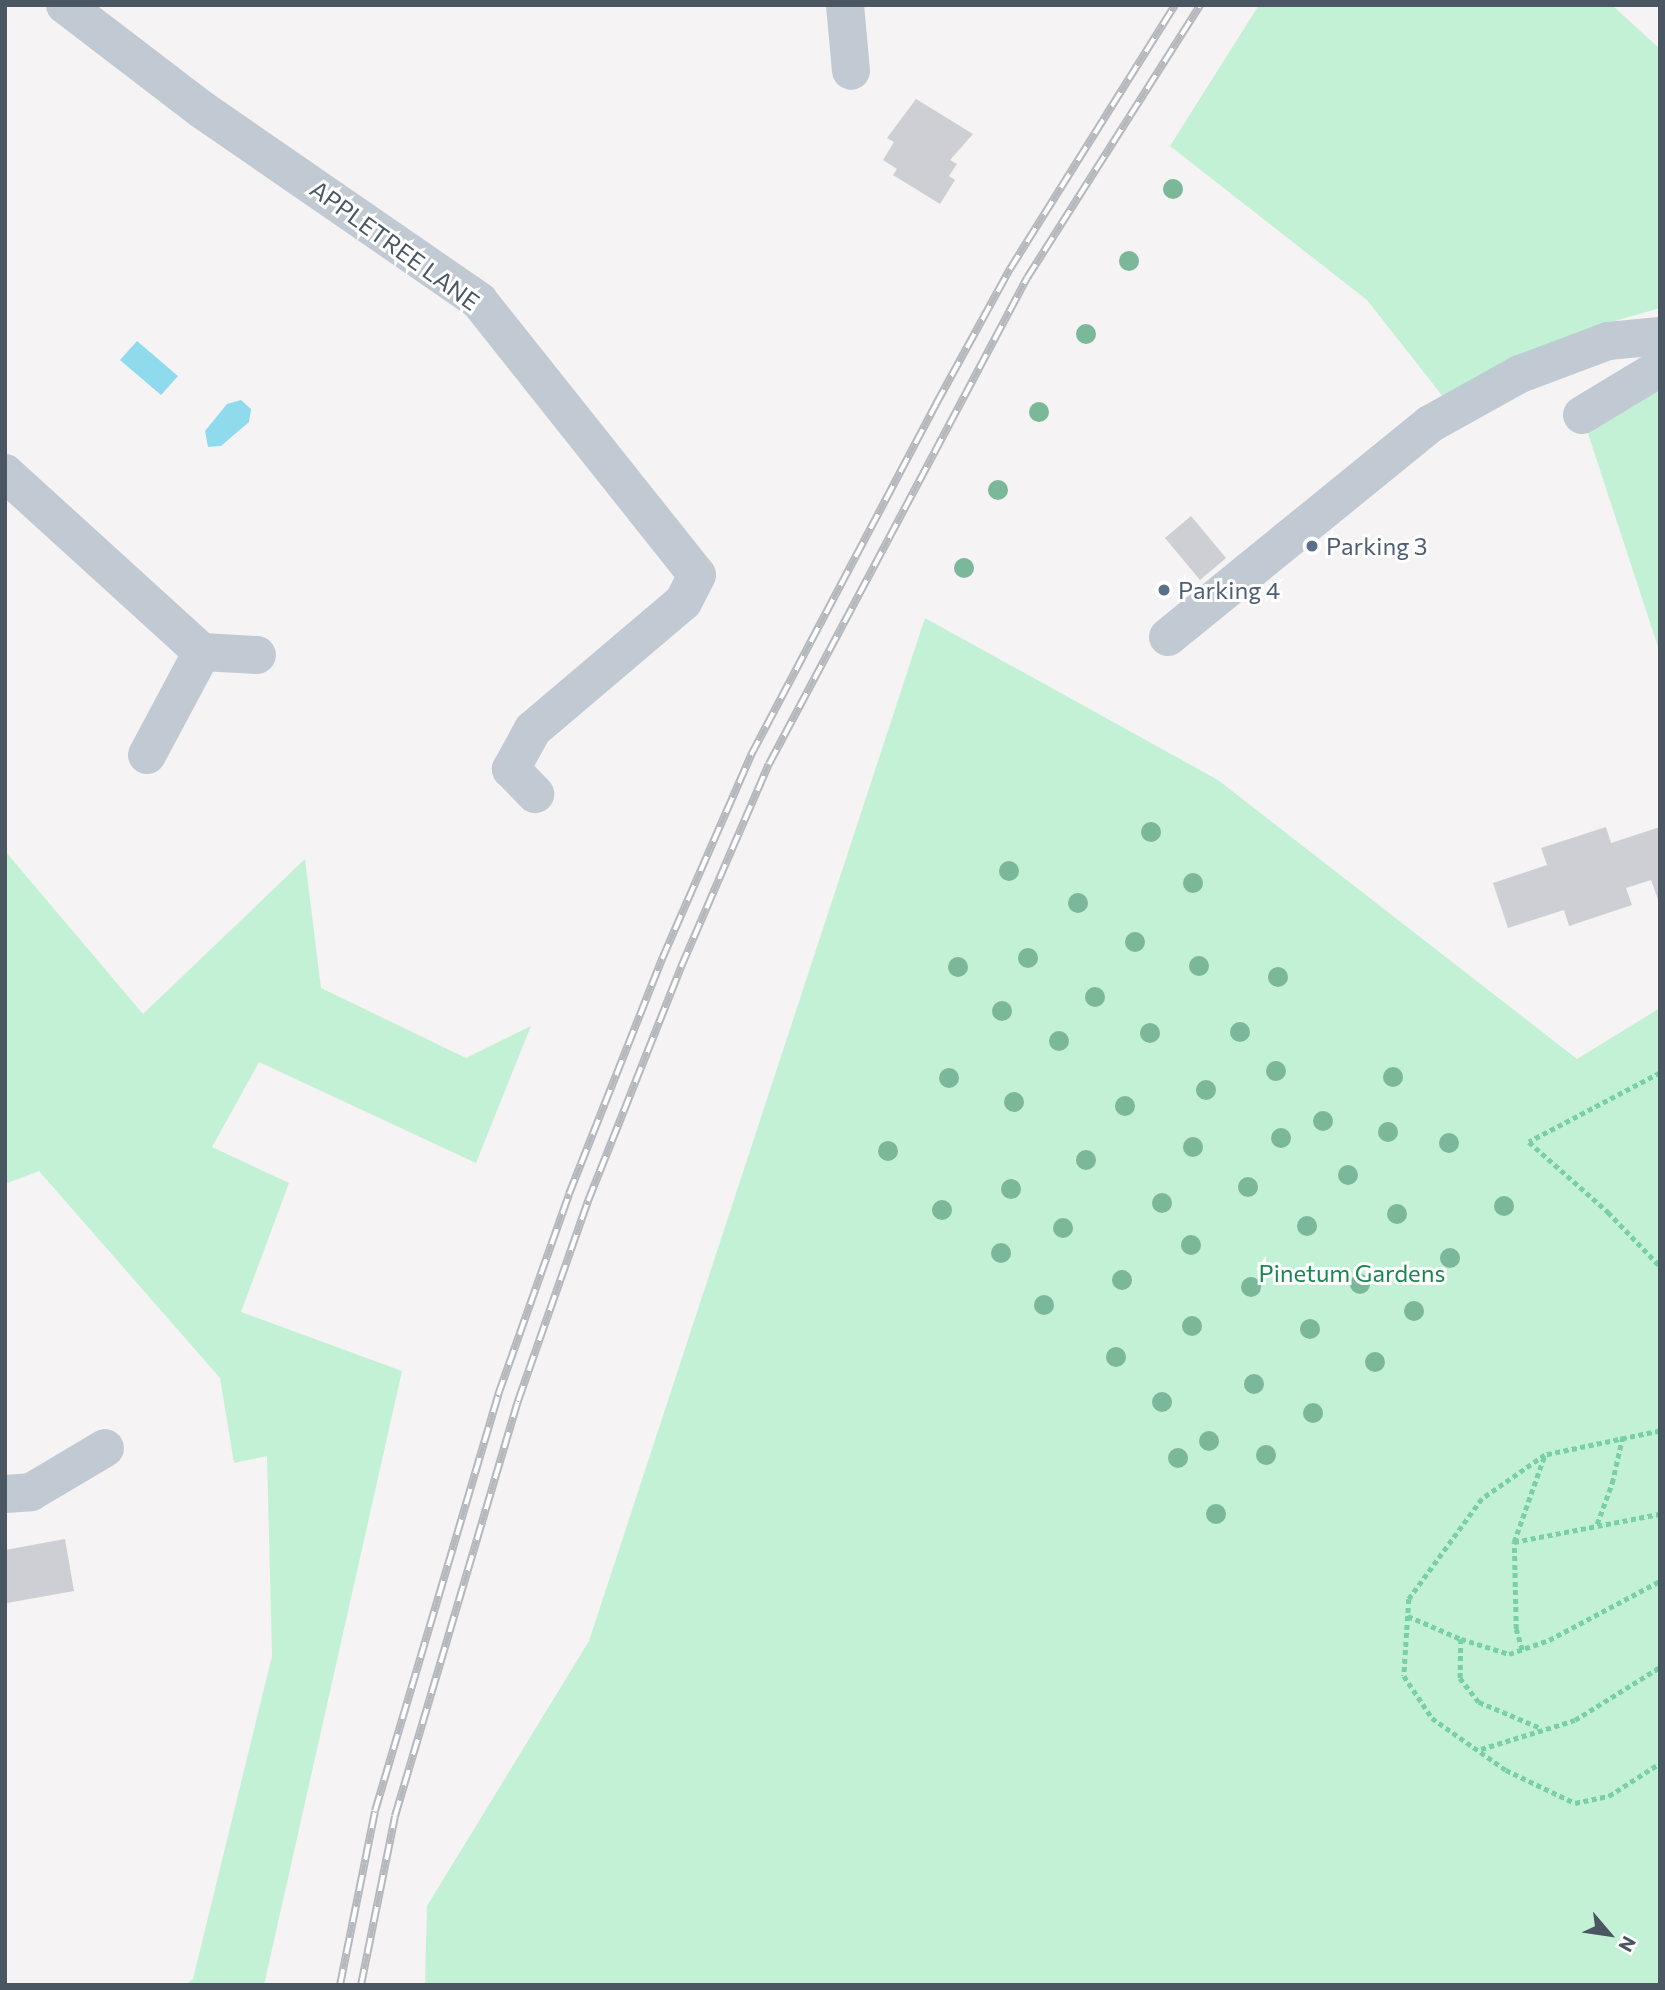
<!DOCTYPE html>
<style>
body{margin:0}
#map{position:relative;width:1665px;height:1990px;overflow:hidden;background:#f5f3f3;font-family:Commissioner,sans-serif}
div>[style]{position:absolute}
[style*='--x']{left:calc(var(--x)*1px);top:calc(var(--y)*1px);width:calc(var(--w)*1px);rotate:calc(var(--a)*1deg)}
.green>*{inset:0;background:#c3f1d5}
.water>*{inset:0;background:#90daee}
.building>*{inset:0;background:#cdcfd5}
.path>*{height:4.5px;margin-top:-2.25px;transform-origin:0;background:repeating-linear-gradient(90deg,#7ad0a6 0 5px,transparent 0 8.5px)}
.minor>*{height:38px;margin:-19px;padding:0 19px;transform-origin:19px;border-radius:19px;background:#c1cad2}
.rail>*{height:8px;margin-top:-4px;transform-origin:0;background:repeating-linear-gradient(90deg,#fff 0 16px,#b5b8bd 0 32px);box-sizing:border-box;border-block:2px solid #b5b8bd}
.trees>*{width:20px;height:20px;margin:-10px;border-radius:50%;background:#7bb799}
.dots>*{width:19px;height:19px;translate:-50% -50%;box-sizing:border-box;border:4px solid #fff;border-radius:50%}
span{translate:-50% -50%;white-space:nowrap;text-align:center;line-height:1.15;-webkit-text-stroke:6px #fff;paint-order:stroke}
.street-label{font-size:24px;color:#4a5661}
.service-label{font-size:24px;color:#4e5e75}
.left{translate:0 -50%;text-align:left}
.park-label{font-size:24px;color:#17864f}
.frame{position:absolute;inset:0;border:7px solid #4a5661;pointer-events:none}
.north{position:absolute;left:1574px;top:1899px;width:70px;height:70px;-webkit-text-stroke:5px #fff;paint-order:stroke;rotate:119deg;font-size:19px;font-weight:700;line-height:28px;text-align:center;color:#4a5661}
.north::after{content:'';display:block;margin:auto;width:24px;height:32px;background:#4a5661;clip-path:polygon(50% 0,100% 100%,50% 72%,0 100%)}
</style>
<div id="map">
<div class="green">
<div style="clip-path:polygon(1259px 5px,1612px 5px,1660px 49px,1660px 308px,1608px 323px,1444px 398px,1367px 300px,1170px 146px)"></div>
<div style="clip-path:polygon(1660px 368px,1660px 653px,1582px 415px)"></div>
<div style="clip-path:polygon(925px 618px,1218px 780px,1577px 1059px,1660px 1008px,1660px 1985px,425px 1985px,427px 1906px,589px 1641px)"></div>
<div style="clip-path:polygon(5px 851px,143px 1014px,305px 859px,321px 988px,466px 1058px,531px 1026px,476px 1163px,259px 1062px,212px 1147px,289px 1183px,241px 1312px,402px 1371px,264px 1985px,185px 1985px,193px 1979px,272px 1656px,267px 1456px,234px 1463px,220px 1378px,39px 1171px,5px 1184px)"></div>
</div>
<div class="water">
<div style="clip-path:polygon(137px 341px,178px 376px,161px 395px,120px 360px)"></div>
<div style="clip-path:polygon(241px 400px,251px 409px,249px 422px,221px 446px,208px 447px,205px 431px,227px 404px)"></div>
</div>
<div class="building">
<div style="clip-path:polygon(916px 99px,973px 134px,950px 160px,957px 164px,949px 176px,955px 180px,940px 204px,893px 175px,897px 169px,883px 160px,894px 142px,887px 138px)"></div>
<div style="clip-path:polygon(1191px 516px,1226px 558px,1200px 580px,1165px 538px)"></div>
<div style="clip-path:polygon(1606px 827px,1611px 843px,1660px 827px,1660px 905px,1651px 880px,1626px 888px,1632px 905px,1569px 926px,1564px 910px,1508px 928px,1493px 883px,1547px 865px,1541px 848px)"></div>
<div style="clip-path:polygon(65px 1539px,74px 1591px,7px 1603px,5px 1550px)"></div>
</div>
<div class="path">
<div style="--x:1660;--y:1073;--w:148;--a:152.2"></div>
<div style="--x:1529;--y:1142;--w:106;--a:41.5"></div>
<div style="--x:1608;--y:1212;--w:75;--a:46.1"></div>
<div style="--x:1660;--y:1431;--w:117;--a:168.2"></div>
<div style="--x:1545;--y:1455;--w:77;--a:145.1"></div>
<div style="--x:1482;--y:1499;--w:124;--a:126.1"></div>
<div style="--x:1409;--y:1599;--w:77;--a:93.7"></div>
<div style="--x:1404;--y:1676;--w:50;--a:56.3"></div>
<div style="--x:1432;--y:1718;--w:90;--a:35.1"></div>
<div style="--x:1506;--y:1770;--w:76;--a:25.6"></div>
<div style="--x:1575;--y:1803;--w:35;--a:-12"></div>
<div style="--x:1609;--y:1796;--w:61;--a:-32.9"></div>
<div style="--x:1597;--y:1524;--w:44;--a:-69.9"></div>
<div style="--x:1612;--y:1483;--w:49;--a:-77.1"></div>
<div style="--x:1514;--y:1542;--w:90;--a:-70.6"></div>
<div style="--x:1408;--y:1616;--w:58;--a:23.5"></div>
<div style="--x:1461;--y:1639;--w:39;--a:91"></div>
<div style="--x:1460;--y:1678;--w:31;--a:52"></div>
<div style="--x:1479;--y:1702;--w:67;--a:22.8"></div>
<div style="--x:1461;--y:1639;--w:50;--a:17.4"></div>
<div style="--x:1509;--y:1654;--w:42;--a:-19.3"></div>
<div style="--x:1549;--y:1640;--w:126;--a:-28"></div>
<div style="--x:1522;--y:1650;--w:22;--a:-106"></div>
<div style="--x:1516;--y:1629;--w:87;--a:-91.3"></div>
<div style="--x:1514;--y:1542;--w:149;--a:-10.9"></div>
<div style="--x:1481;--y:1749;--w:98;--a:-17.1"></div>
<div style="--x:1575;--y:1720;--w:100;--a:-31.9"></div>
</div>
<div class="minor">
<div style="--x:65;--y:5;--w:171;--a:37.4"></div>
<div style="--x:201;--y:109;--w:338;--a:34.6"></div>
<div style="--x:479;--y:301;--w:350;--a:51.5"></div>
<div style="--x:697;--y:575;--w:30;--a:117"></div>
<div style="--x:683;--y:602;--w:197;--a:139.7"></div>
<div style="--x:533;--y:729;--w:46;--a:118.8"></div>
<div style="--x:511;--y:769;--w:35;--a:46"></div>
<div style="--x:845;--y:5;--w:66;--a:84.8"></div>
<div style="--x:1582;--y:415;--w:91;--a:-31.1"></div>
<div style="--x:5;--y:473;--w:266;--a:42.3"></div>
<div style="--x:1168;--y:637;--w:338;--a:-39.1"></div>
<div style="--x:1430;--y:424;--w:103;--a:-29.1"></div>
<div style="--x:1520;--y:374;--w:94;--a:-20.6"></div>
<div style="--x:1608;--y:341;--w:52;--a:-5.5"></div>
<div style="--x:202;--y:652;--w:55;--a:3.1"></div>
<div style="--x:147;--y:755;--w:117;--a:-61.9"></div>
<div style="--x:5;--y:1494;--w:26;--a:-4"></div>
<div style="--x:31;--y:1492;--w:86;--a:-30.7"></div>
</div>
<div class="rail">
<div style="--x:340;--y:1985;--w:177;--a:-78.6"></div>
<div style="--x:375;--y:1811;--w:434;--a:-73.5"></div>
<div style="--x:498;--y:1395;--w:213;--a:-70.5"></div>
<div style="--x:569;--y:1194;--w:253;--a:-68.4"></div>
<div style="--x:662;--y:959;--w:223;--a:-66.4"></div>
<div style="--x:751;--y:755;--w:397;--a:-62.2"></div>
<div style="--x:936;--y:404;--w:154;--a:-61.3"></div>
<div style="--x:1010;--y:269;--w:311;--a:-58"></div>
<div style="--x:361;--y:1985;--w:172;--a:-78.6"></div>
<div style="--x:395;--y:1816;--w:433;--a:-73.5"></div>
<div style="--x:518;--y:1401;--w:212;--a:-70.7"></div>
<div style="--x:588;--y:1201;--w:252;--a:-68.3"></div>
<div style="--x:681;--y:967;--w:221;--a:-66.6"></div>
<div style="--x:769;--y:764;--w:550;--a:-62.04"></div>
<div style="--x:1027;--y:278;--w:323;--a:-57.6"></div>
</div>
<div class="trees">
<div style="left:1173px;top:189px"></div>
<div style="left:1129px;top:261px"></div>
<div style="left:1086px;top:334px"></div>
<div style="left:1039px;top:412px"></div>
<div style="left:998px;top:490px"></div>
<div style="left:964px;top:568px"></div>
<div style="left:1151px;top:832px"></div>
<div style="left:1009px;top:871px"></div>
<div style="left:1193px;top:883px"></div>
<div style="left:1078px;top:903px"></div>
<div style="left:1135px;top:942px"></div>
<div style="left:1028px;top:958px"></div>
<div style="left:1199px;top:966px"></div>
<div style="left:958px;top:967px"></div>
<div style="left:1278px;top:977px"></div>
<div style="left:1095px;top:997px"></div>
<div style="left:1002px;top:1011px"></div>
<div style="left:1240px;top:1032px"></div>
<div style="left:1150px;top:1033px"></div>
<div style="left:1059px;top:1041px"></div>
<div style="left:1276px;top:1071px"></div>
<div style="left:1393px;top:1077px"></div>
<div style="left:949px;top:1078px"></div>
<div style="left:1206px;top:1090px"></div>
<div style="left:1014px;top:1102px"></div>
<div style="left:1125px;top:1106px"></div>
<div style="left:1323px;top:1121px"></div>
<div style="left:1388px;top:1132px"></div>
<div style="left:1281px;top:1138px"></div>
<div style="left:1449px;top:1143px"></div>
<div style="left:1193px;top:1147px"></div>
<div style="left:888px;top:1151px"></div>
<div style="left:1086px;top:1160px"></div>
<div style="left:1348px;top:1175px"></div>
<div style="left:1248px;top:1187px"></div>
<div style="left:1011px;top:1189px"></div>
<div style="left:1162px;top:1203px"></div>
<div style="left:1504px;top:1206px"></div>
<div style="left:942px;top:1210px"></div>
<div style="left:1397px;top:1214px"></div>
<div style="left:1307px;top:1226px"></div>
<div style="left:1063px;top:1228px"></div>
<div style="left:1191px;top:1245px"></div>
<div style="left:1001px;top:1253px"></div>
<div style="left:1450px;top:1258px"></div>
<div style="left:1122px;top:1280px"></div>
<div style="left:1360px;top:1284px"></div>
<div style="left:1251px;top:1287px"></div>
<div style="left:1044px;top:1305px"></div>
<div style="left:1414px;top:1311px"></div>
<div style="left:1192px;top:1326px"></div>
<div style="left:1310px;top:1329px"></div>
<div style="left:1116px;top:1357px"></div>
<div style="left:1375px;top:1362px"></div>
<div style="left:1254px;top:1384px"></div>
<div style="left:1162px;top:1402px"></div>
<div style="left:1313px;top:1413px"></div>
<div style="left:1209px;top:1441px"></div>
<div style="left:1266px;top:1455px"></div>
<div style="left:1178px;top:1458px"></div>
<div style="left:1216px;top:1514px"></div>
</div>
<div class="dots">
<div style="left:1312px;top:546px;background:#5c6f8a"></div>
<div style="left:1164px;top:590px;background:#5c6f8a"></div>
</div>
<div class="street-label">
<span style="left:395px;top:245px;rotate:36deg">APPLETREE LANE</span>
</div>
<div class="service-label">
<span class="left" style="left:1326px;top:546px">Parking 3</span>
<span class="left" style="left:1178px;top:590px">Parking 4</span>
</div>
<div class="park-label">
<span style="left:1352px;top:1273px">Pinetum Gardens</span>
</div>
<div class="frame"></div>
<div class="north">N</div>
</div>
